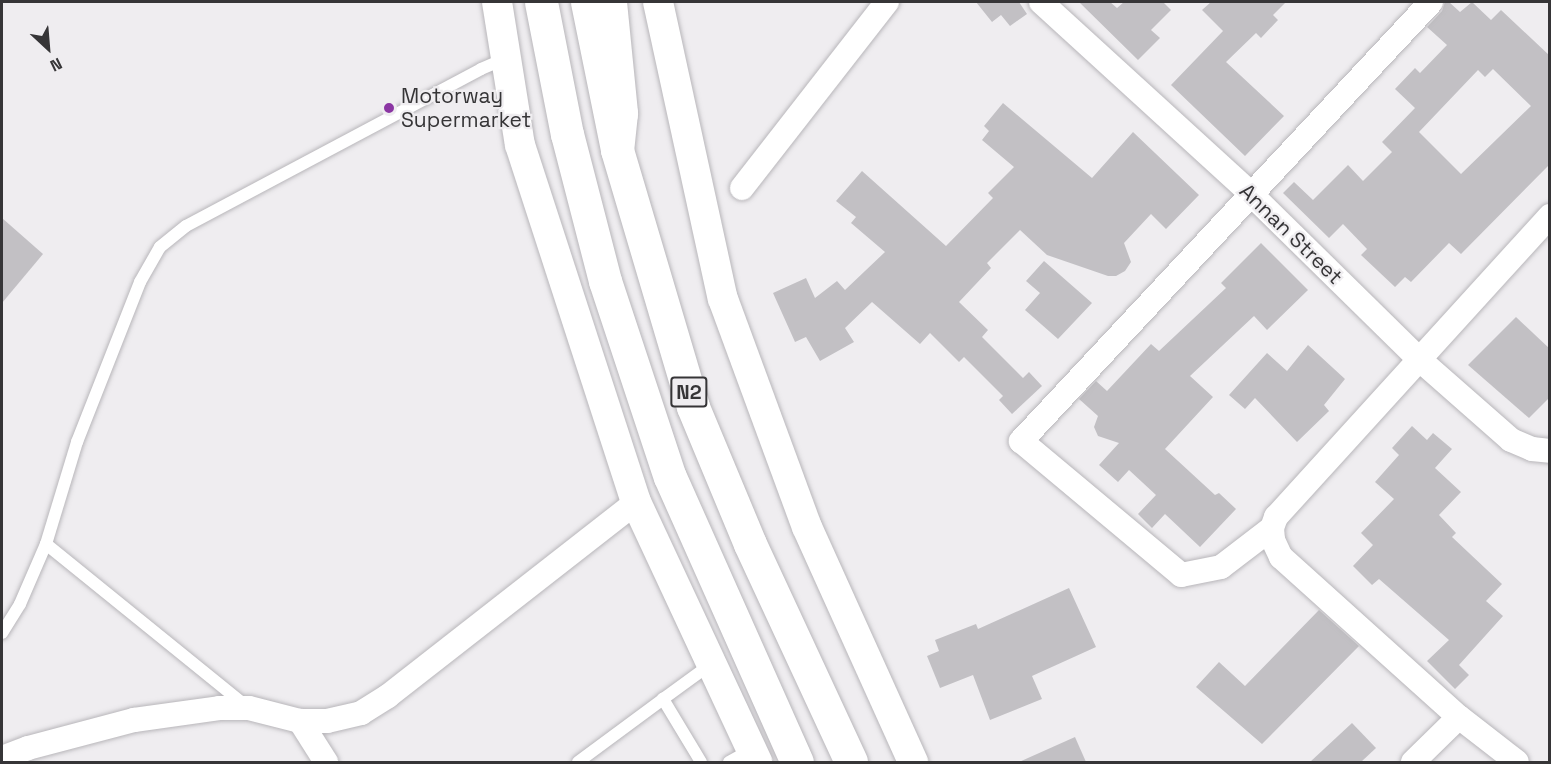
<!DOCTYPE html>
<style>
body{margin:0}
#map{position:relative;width:1551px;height:764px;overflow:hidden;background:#efedf0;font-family:"Space Grotesk",sans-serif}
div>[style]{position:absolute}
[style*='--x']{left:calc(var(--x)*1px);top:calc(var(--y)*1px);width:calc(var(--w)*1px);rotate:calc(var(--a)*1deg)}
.building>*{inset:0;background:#c2c0c4}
.roads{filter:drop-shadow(0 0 2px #b8b6ba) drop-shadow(0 0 2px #b8b6ba)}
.service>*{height:12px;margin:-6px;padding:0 6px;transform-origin:6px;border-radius:6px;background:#fff}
.minor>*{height:24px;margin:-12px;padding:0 12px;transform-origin:12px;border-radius:12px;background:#fff}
.tertiary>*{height:30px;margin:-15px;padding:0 15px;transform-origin:15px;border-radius:15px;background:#fff}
.trunk>*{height:33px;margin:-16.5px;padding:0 16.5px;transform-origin:16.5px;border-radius:16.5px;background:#fff}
.motorway>*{height:33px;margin:-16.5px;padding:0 16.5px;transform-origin:16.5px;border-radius:16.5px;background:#fff}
.dots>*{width:16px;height:16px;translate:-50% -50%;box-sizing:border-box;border:3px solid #efedf0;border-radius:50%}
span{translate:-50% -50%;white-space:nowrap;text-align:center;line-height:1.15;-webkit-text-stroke:4.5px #efedf0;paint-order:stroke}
.shield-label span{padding:2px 4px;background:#efedf0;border:2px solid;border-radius:4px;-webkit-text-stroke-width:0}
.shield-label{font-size:20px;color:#363537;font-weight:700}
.poi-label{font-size:21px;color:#363537}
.left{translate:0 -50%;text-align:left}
.street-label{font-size:21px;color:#363537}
.frame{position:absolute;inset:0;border:3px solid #363537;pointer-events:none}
.north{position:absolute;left:18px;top:18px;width:60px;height:60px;-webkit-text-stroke:4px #efedf0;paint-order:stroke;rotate:154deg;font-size:16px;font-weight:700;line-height:24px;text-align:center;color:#363537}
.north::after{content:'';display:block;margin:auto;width:21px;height:27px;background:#363537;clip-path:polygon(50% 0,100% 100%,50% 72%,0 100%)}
</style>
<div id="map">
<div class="building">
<div style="clip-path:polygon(976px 2px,1019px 2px,1027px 14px,1010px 26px,1001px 15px,992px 22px)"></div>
<div style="clip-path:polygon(1079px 2px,1110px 2px,1117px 8px,1124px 2px,1163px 2px,1171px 10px,1151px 30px,1160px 38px,1138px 60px)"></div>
<div style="clip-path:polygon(1211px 2px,1286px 2px,1273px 15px,1278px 20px,1261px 38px,1256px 33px,1226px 62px,1284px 116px,1245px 156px,1171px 85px,1223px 31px,1202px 10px)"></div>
<div style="clip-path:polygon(evenodd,1445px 2px,1449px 2px,1460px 12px,1472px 2px,1491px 20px,1501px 10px,1550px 56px,1550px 164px,1461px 254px,1449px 243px,1411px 282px,1405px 277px,1395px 287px,1361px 255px,1367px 249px,1343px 224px,1329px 238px,1283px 193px,1294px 182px,1313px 200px,1348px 165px,1363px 181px,1392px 152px,1382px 142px,1415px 108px,1395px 89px,1415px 68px,1420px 73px,1447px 45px,1427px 27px,1442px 11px,1445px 2px,1493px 69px,1531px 106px,1461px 174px,1419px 132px,1478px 70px,1485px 77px,1493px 69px)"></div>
<div style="clip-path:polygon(1003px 103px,1092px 178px,1133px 132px,1199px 195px,1166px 229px,1151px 214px,1124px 243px,1131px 262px,1125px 271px,1116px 276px,1108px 276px,1047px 255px,1020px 230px,987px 263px,991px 268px,959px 302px,988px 330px,982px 337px,1023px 378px,1029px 372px,1042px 386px,1012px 414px,999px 400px,1003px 396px,964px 357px,959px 362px,930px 333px,920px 344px,872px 302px,845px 328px,854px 342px,820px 361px,806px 337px,795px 342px,773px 293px,806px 278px,815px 298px,837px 281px,845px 290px,885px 252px,851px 223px,856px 217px,836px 201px,862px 171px,946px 246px,993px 198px,988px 193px,1014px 167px,982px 140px,989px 131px,984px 126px)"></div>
<div style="clip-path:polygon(2px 218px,43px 254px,2px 303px)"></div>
<div style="clip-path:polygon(1261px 243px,1308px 290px,1267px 330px,1254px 316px,1190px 376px,1213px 397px,1165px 449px,1215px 495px,1219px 493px,1236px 509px,1200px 547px,1165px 514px,1152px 528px,1138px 514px,1156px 495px,1129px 470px,1118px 482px,1099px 465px,1119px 443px,1098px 436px,1094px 427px,1098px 416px,1079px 399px,1096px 381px,1107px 391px,1151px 344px,1159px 351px,1226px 288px,1221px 283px)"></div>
<div style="clip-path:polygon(1044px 261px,1092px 303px,1058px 339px,1025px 310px,1040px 293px,1026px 281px)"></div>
<div style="clip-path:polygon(1516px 317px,1550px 349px,1550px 397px,1529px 418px,1468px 365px)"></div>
<div style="clip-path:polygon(1308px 345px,1345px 379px,1324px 405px,1329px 411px,1297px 442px,1255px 398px,1245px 409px,1229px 395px,1267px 353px,1287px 371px)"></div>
<div style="clip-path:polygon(1412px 426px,1427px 440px,1433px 433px,1452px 449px,1435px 468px,1461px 492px,1439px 515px,1456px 533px,1452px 537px,1502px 584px,1486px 601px,1503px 616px,1459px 665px,1469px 675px,1455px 689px,1427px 661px,1449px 640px,1379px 579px,1372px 585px,1353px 566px,1373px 545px,1361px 533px,1394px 499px,1375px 482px,1399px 455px,1392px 448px)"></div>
<div style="clip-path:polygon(1069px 588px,1096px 647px,1032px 676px,1042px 699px,990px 720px,973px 675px,940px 688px,927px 656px,939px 651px,935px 640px,976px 624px,978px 629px)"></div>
<div style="clip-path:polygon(1319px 610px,1359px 646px,1262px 744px,1196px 687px,1219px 662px,1245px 686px)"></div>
<div style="clip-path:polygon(1352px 723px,1376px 748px,1361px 762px,1310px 762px)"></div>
<div style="clip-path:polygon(1075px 737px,1086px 762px,1019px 762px)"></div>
</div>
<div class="roads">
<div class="service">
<div style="--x:46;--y:544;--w:256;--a:39"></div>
<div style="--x:2;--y:633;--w:34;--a:-58"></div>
<div style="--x:20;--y:604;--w:65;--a:-66.6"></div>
<div style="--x:46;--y:544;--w:107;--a:-73.1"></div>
<div style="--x:77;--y:442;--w:172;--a:-68.5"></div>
<div style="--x:140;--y:282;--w:40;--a:-60.3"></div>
<div style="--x:160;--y:247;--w:33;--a:-39"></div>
<div style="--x:186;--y:226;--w:334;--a:-28"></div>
<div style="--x:481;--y:69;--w:26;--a:-23"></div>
<div style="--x:578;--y:762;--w:106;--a:-36.5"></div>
<div style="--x:701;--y:762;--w:74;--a:-121.1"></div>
<div style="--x:663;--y:699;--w:59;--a:-36.1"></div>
<div style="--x:729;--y:762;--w:25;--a:-29"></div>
</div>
<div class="minor">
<div style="--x:1041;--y:2;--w:286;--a:42.4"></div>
<div style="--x:1252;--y:195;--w:235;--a:44.5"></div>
<div style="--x:1420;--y:360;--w:121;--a:41.3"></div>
<div style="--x:1511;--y:440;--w:23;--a:23"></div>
<div style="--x:1532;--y:449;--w:18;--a:6"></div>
<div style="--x:1431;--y:2;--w:601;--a:133.04"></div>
<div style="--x:1021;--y:441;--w:209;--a:39.9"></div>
<div style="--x:1181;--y:575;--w:41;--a:-11.3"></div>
<div style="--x:1221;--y:567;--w:64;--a:-37.4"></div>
<div style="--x:1272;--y:528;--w:12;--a:-70"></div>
<div style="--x:1276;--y:517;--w:407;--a:-47.7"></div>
<div style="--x:742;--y:188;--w:236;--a:-52.1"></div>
<div style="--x:1272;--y:528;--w:12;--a:85"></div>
<div style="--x:1273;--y:540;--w:19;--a:65"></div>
<div style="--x:1281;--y:557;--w:239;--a:42"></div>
<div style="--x:1459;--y:717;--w:73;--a:37.8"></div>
<div style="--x:300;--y:721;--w:49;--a:57.6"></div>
<div style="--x:2;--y:758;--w:28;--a:-21"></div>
<div style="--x:28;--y:748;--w:110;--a:-14.8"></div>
<div style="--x:134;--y:720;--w:86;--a:-8"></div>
<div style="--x:219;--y:708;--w:30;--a:0"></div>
<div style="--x:249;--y:708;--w:53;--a:14.3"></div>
<div style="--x:300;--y:721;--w:27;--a:0"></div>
<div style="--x:327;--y:721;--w:35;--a:-13"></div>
<div style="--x:361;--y:713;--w:32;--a:-32"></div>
<div style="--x:388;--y:696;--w:315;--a:-38"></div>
<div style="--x:1413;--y:762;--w:64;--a:-44.4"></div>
</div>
<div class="tertiary">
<div style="--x:497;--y:2;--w:145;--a:80.9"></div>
<div style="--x:520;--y:145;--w:375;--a:72"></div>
<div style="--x:636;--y:502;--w:287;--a:65"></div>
<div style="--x:658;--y:2;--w:304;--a:77.7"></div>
<div style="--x:723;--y:299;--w:243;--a:69.8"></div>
<div style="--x:807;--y:527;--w:258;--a:65.7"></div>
</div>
<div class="trunk">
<div style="--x:541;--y:2;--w:135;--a:78.9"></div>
<div style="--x:567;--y:134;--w:152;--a:75.5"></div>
<div style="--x:605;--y:281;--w:206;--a:71.7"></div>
<div style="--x:670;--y:477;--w:312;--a:66"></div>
<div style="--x:587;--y:2;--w:151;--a:78.5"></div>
<div style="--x:617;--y:150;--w:268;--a:73.5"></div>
<div style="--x:693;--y:407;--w:148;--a:67.4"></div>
<div style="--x:750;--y:544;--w:240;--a:65.1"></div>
</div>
<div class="motorway">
<div style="--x:610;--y:2;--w:112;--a:84.3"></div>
<div style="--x:621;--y:113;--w:37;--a:96"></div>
</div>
</div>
<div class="dots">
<div style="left:389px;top:108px;background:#8b36a3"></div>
</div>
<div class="shield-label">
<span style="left:689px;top:392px">N2</span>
</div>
<div class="poi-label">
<span class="left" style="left:401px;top:108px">Motorway<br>Supermarket</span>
</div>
<div class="street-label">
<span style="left:1291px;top:234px;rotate:44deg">Annan Street</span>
</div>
<div class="frame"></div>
<div class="north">N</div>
</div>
